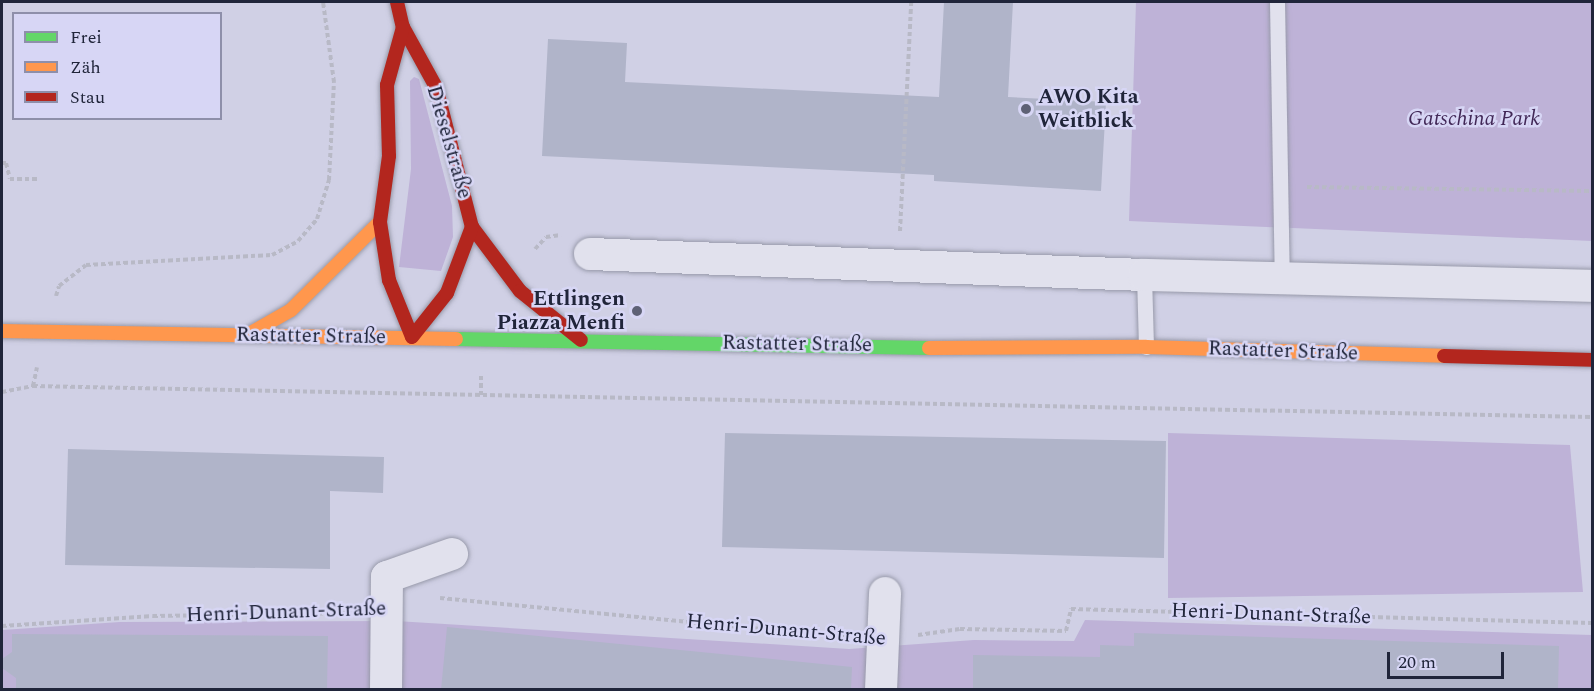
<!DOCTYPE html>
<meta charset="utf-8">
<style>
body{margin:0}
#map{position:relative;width:1594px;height:691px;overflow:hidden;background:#d0d0e5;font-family:Spectral,serif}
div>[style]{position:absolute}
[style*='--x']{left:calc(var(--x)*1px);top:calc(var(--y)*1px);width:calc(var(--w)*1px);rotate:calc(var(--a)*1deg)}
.green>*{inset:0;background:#beb2d7}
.building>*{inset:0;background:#b0b4c9}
.path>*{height:4px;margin-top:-2px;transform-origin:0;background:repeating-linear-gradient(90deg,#b8b9c6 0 4.5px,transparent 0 7.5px)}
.roads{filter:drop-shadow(0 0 2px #989aaa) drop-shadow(0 0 2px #989aaa)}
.lane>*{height:15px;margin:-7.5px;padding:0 7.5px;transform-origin:7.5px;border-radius:7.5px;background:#e1e1ed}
.street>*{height:32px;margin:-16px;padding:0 16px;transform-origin:16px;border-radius:16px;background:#e1e1ed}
.fast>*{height:14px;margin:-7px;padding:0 7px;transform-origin:7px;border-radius:7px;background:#63d668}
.slow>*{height:14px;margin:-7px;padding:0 7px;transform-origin:7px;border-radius:7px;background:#ff974d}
.jam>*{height:14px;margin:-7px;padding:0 7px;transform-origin:7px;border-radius:7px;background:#b3261e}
.dots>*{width:16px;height:16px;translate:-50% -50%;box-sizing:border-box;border:3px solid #d7d6f5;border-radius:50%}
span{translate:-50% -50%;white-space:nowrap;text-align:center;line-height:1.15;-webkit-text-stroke:5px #d7d6f5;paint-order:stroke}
.poi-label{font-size:21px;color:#20253a;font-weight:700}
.left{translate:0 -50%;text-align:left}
.right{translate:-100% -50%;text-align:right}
.park-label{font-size:21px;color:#412756;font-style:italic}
.street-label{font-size:21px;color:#20253a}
.frame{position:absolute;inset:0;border:3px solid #20253a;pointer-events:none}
.legend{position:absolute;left:12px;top:12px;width:210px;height:108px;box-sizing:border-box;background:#d7d6f5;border:2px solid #8e8faa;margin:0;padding:8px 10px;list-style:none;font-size:18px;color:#20253a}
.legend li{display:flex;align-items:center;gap:12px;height:30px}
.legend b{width:30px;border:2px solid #8e8faa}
.scale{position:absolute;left:1387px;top:652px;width:117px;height:27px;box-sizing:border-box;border:3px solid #20253a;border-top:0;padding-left:8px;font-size:18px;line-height:21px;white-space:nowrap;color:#20253a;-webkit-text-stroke:4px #d7d6f5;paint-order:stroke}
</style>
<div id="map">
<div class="green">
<div style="clip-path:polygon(1136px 2px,1592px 2px,1592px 241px,1129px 221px)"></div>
<div style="clip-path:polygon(414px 77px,419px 79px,452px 206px,453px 237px,441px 271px,399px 267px,411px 169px,410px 81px)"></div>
<div style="clip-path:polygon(1168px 433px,1570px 445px,1583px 592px,1168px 598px)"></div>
<div style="clip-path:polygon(1085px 620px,1592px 635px,1592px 690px,2px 690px,2px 630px,120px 622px,396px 621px,849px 649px,974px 640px,1074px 641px)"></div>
</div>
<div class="building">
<div style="clip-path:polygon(944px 2px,1013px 2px,1008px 97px,1106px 102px,1101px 191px,934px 181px,934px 175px,542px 156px,548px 39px,627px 43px,625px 82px,939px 97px)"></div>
<div style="clip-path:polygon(725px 433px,1166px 441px,1164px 558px,722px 547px)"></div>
<div style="clip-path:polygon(68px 449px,384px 457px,383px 493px,330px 491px,330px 569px,65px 565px)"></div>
<div style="clip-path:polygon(447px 627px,852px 667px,851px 690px,441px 690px)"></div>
<div style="clip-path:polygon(1134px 633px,1559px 646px,1558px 690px,973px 690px,973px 655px,1100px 657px,1100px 645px,1134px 646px)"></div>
<div style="clip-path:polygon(12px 634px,328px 636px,327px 690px,16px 690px,16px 678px,2px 668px,2px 659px,12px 652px)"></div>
</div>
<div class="path">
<div style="--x:2;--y:163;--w:4;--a:0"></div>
<div style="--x:6;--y:163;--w:16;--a:76"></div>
<div style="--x:10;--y:179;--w:30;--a:0"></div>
<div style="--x:1307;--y:187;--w:285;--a:0.8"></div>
<div style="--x:900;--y:231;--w:229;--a:-87.2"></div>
<div style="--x:535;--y:249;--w:16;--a:-47"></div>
<div style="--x:546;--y:237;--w:15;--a:-8"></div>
<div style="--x:56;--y:296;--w:10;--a:-73"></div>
<div style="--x:59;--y:286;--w:34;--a:-38"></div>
<div style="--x:86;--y:265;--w:186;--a:-3.1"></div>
<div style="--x:272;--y:255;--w:30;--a:-28"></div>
<div style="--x:298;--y:241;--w:29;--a:-49"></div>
<div style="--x:317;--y:219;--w:41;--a:-72.9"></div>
<div style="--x:329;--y:180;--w:98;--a:-87.1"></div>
<div style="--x:334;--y:82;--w:81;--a:-97.8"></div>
<div style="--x:33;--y:386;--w:19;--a:-78"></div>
<div style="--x:2;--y:392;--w:32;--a:-11"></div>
<div style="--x:33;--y:386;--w:1559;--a:1.14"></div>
<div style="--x:481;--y:395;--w:20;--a:-90"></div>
<div style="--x:440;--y:598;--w:410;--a:5.5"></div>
<div style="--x:2;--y:626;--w:151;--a:-3.8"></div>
<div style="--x:153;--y:616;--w:198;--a:-0.9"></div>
<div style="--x:918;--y:635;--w:42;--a:-8.1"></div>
<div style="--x:960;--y:629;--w:106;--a:1.1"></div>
<div style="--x:1066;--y:631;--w:23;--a:-77"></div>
<div style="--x:1071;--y:609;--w:521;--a:1.54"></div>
</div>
<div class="roads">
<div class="lane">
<div style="--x:1277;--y:2;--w:276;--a:89"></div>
<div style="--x:1144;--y:275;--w:72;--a:88.4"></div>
</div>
<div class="street">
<div style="--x:590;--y:254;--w:554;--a:2.17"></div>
<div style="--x:1144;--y:275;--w:448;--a:1.4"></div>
<div style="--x:386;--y:690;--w:113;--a:-89.5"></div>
<div style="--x:387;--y:577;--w:69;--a:-19.5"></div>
<div style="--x:881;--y:690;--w:97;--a:-87.6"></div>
</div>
<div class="fast">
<div style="--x:456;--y:339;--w:473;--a:1.1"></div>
</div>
<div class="slow">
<div style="--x:2;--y:331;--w:454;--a:1"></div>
<div style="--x:249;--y:334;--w:48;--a:-29.7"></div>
<div style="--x:291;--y:310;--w:125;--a:-44.7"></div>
<div style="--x:929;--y:348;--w:217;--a:-0.3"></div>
<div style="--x:1146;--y:347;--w:298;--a:1.7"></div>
</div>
<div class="jam">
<div style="--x:397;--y:2;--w:26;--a:77"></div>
<div style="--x:403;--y:27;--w:68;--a:61.2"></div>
<div style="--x:436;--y:87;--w:145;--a:75.6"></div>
<div style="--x:472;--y:227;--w:80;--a:53.1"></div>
<div style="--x:520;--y:291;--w:78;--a:38.8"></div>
<div style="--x:403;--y:27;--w:60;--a:105.4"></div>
<div style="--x:387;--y:85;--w:71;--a:88.4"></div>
<div style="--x:389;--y:156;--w:67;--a:97.8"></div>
<div style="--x:380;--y:222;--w:59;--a:81.2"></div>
<div style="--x:389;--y:280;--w:61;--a:68"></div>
<div style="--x:412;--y:337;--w:56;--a:-51.5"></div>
<div style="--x:447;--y:293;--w:71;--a:-69.3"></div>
<div style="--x:1444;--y:356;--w:148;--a:1.5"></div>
</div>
</div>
<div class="dots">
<div style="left:1026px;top:109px;background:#5e6176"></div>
<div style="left:637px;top:311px;background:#5e6176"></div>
</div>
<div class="poi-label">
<span class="left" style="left:1038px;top:109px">AWO Kita<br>Weitblick</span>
<span class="right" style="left:625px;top:311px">Ettlingen<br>Piazza Menfi</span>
</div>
<div class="park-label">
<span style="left:1474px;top:119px">Gatschina Park</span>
</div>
<div class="street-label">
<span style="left:449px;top:142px;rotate:74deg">Dieselstraße</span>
<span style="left:311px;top:336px;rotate:1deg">Rastatter Straße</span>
<span style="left:797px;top:344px;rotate:1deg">Rastatter Straße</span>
<span style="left:1283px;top:351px;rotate:2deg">Rastatter Straße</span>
<span style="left:286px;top:612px;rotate:-2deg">Henri-Dunant-Straße</span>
<span style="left:1271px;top:614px;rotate:2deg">Henri-Dunant-Straße</span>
<span style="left:786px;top:630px;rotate:5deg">Henri-Dunant-Straße</span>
</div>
<div class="frame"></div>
<ul class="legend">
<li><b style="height:8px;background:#63d668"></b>Frei</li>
<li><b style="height:8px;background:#ff974d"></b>Zäh</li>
<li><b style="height:8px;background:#b3261e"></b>Stau</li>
</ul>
<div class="scale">20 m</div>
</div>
